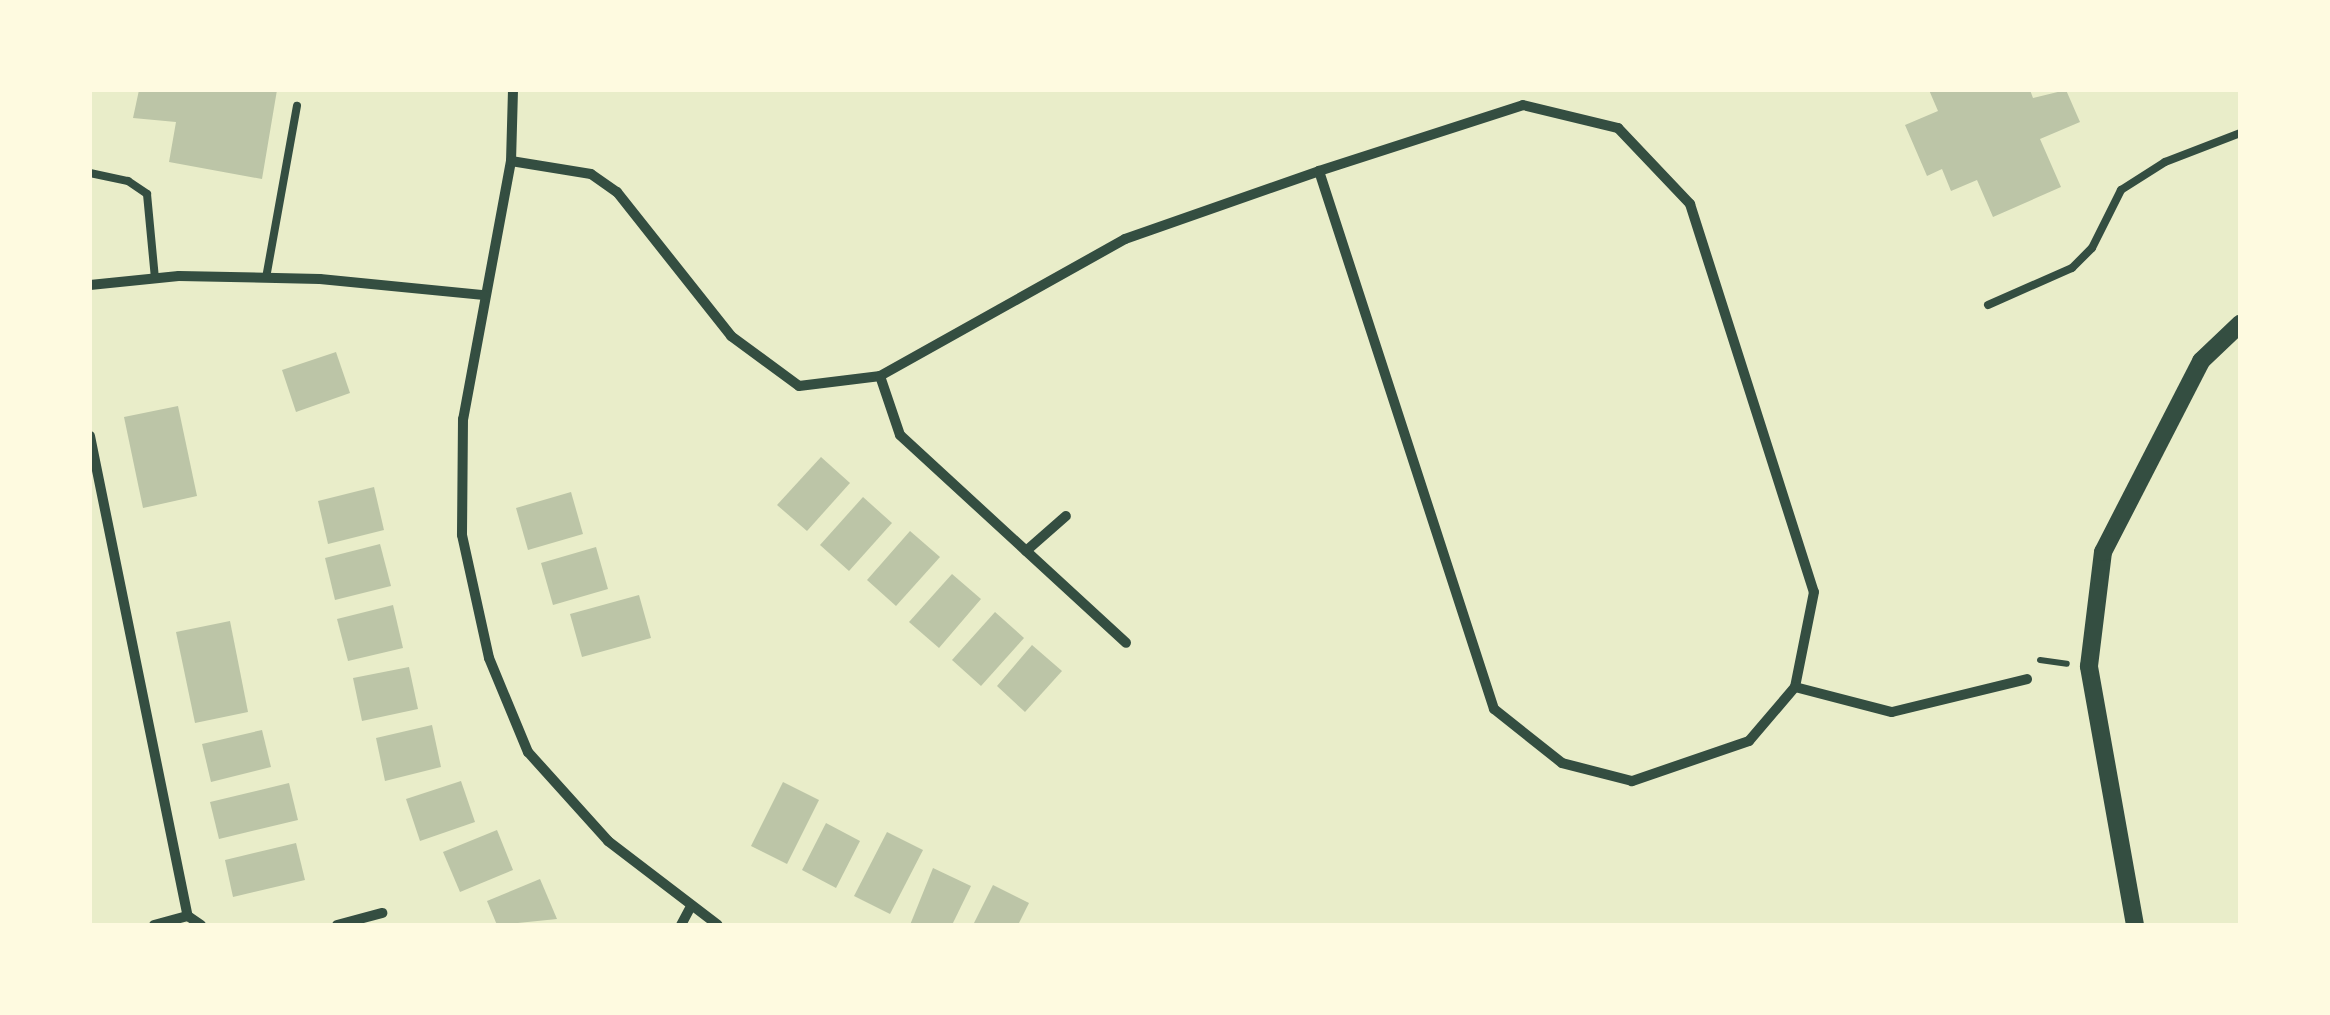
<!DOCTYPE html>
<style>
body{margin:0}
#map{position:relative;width:2330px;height:1015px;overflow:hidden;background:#e9edc9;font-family:"PT Sans",sans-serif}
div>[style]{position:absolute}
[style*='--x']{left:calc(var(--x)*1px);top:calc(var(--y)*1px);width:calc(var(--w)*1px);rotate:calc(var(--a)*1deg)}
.building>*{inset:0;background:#bcc5a7}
.path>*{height:6px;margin:-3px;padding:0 3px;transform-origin:3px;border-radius:3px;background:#344e41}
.service>*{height:8px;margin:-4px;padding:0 4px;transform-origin:4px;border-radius:4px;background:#344e41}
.minor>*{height:10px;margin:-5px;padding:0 5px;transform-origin:5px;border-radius:5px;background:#344e41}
.tertiary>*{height:18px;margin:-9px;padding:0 9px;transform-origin:9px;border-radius:9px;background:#344e41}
span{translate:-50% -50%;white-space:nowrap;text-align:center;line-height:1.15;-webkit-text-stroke:10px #fefae0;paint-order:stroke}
.frame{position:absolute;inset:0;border:92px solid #fefae0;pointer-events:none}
</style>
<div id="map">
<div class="building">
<div style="clip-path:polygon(139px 90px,277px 90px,262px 179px,169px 162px,176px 122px,133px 118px)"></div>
<div style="clip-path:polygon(1929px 90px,2030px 90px,2033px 98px,2066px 90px,2080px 122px,2040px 139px,2061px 187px,1993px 217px,1977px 180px,1951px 191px,1942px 169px,1927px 176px,1905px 125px,1938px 111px)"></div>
<div style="clip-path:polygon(336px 352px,350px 393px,296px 412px,282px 370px)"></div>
<div style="clip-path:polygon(178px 406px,197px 496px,143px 508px,124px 417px)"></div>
<div style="clip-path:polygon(821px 457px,850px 483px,807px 531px,777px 505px)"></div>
<div style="clip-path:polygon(374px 487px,384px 530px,328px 544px,318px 501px)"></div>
<div style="clip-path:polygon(571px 492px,583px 534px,528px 550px,516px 508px)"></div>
<div style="clip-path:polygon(863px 497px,892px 523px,849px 571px,820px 545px)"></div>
<div style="clip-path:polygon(910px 531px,940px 557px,896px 606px,867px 580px)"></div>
<div style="clip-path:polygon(380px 544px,391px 586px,335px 600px,325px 558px)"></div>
<div style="clip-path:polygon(596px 547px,608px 589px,553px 605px,541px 563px)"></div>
<div style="clip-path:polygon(952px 574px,981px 599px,939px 648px,909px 622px)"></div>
<div style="clip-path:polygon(639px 595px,651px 638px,582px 657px,570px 614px)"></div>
<div style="clip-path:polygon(393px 605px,403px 648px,348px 661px,337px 619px)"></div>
<div style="clip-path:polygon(995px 612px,1024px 638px,981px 686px,952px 660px)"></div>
<div style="clip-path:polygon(230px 621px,248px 712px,195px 723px,176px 632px)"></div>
<div style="clip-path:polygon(1032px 645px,1062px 671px,1025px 712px,997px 686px)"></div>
<div style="clip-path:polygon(409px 667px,418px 709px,362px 721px,353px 678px)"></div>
<div style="clip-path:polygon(432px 725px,441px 767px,385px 781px,376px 738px)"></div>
<div style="clip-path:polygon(262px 730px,271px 767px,211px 782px,202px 744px)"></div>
<div style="clip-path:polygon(461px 781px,475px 822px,420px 841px,406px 799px)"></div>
<div style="clip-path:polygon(783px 782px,819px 800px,787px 864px,751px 846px)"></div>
<div style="clip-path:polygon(289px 783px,298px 820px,219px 839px,210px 802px)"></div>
<div style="clip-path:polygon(826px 823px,860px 841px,836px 888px,802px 870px)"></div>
<div style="clip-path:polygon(497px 830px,513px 870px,460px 892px,443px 852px)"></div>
<div style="clip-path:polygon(887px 832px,923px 850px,890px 914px,854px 896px)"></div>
<div style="clip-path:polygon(296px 843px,305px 880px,233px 897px,225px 860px)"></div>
<div style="clip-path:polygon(933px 868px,971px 886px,952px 925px,910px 925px)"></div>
<div style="clip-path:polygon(540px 879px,557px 919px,497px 925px,487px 901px)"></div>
<div style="clip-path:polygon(993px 885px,1029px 903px,1018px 925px,973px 925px)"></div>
</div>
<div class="path">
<div style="--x:2040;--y:660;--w:27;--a:8"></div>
</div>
<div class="service">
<div style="--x:90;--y:173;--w:39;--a:12"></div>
<div style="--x:128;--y:181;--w:23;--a:34"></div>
<div style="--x:147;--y:194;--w:84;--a:84.6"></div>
<div style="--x:266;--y:278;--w:175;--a:-79.8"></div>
<div style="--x:1988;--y:305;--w:92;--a:-23.8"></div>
<div style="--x:2072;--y:268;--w:28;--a:-45"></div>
<div style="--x:2092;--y:248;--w:65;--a:-63.4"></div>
<div style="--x:2121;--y:190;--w:52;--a:-32.5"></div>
<div style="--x:2165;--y:162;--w:80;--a:-21.1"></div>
</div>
<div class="minor">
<div style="--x:513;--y:90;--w:71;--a:91.6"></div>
<div style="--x:511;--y:161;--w:262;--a:100.5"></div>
<div style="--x:463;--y:419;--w:116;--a:90.5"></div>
<div style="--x:462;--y:535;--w:126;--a:77.6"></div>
<div style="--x:489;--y:658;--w:102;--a:67.5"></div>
<div style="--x:528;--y:752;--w:120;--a:48"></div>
<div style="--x:608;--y:841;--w:138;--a:37.4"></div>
<div style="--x:511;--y:161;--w:81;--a:9.2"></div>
<div style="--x:591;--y:174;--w:32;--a:35"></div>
<div style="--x:617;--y:192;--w:184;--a:51.6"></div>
<div style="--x:731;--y:336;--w:84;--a:36.3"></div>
<div style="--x:799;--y:386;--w:82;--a:-7"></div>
<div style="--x:880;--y:376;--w:281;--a:-29.2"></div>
<div style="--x:1125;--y:239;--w:206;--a:-19.3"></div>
<div style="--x:1319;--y:171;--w:214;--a:-17.9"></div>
<div style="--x:1523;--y:105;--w:98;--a:13.6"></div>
<div style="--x:1618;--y:128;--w:105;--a:46.5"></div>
<div style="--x:1690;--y:204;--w:407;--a:72.3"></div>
<div style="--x:1814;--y:592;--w:97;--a:101.3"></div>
<div style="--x:1795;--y:687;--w:71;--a:130.4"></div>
<div style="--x:1749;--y:741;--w:124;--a:161.1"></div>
<div style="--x:1632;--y:781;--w:72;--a:-165.6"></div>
<div style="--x:1562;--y:763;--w:87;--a:-141.5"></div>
<div style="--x:1494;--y:709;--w:566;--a:-108.02"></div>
<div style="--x:90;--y:285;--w:89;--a:-5.8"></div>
<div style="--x:179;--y:276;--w:141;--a:1.2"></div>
<div style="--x:320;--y:279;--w:165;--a:5.6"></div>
<div style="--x:880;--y:376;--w:62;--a:71.3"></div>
<div style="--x:900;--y:435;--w:307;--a:42.6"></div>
<div style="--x:90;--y:436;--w:490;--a:78.5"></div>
<div style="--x:188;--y:916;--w:16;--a:35"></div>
<div style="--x:1026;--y:551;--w:53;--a:-41.2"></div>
<div style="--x:1795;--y:687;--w:100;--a:14.5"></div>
<div style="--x:1892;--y:712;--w:139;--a:-13.7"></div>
<div style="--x:154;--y:925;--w:35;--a:-15"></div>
<div style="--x:337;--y:925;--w:47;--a:-14.9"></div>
<div style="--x:681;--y:925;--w:19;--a:-62"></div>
</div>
<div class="tertiary">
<div style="--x:2135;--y:925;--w:263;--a:-100.1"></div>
<div style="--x:2089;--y:666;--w:115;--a:-83"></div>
<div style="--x:2103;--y:552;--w:215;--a:-62.8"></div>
<div style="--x:2201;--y:361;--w:54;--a:-43.5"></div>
</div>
<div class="frame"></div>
</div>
